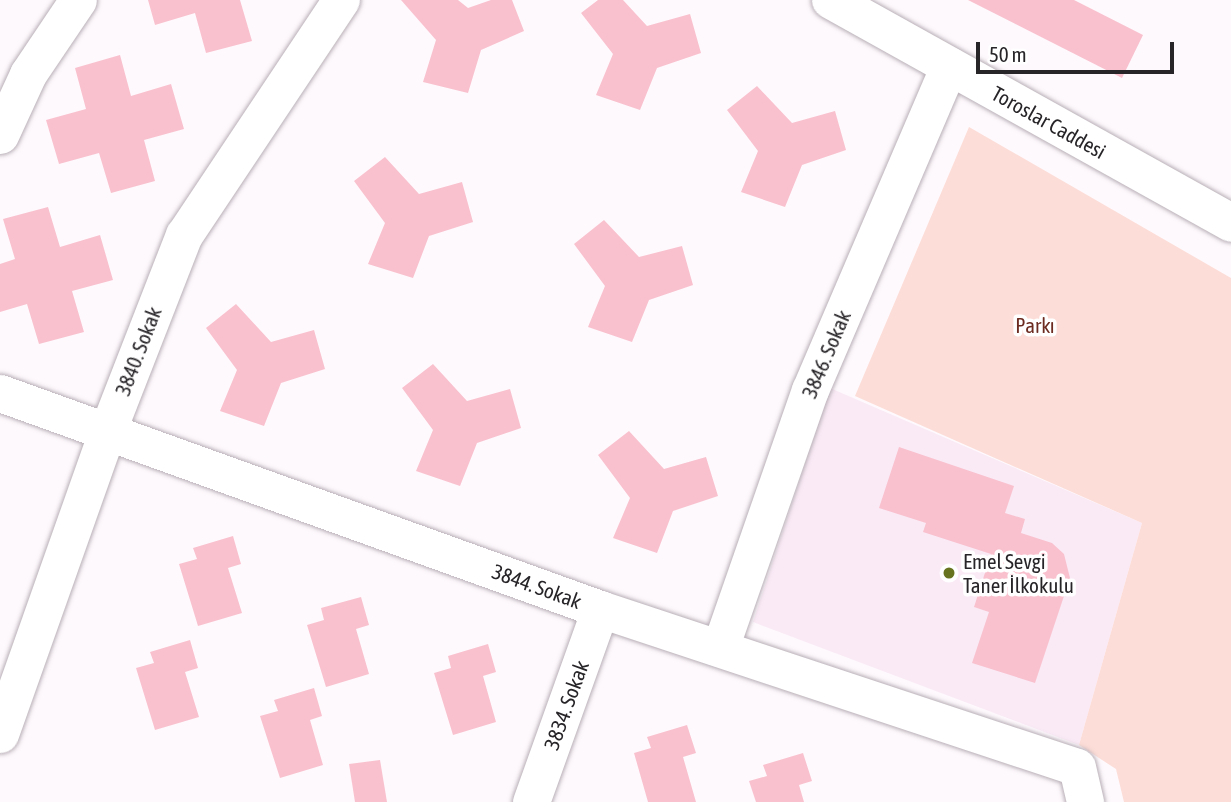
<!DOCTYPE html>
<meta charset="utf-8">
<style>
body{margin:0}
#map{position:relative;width:1231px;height:802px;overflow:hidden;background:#fef9fd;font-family:"Asap Condensed",sans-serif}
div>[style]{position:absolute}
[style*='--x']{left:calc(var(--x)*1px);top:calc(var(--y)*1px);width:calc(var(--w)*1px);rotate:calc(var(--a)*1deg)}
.built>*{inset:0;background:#faeaf6}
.green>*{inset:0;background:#fdddd7}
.building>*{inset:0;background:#f9c1ce}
.roads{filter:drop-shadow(0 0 2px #b8afb6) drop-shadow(0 0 2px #b8afb6)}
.minor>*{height:37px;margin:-18.5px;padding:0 18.5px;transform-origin:18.5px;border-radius:18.5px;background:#fff}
.major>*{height:38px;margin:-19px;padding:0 19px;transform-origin:19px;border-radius:19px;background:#fff}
.dots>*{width:19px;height:19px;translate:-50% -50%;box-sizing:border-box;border:4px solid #fff;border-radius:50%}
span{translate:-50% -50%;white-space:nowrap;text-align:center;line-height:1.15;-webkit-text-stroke:7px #fff;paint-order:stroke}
.street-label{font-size:21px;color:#282528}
.park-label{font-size:21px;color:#6c2b20}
.poi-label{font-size:21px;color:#282528}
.left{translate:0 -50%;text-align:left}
.scale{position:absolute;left:976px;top:42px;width:198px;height:32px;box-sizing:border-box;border:4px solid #282528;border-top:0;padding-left:9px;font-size:21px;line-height:24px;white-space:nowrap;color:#282528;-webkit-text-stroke:5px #fff;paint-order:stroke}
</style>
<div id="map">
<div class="built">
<div style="clip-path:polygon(830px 388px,1142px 523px,1079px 745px,753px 622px)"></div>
</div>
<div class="green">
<div style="clip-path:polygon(969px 127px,1231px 278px,1231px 802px,1124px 802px,1116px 769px,1079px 745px,1142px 523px,855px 396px)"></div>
</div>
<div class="building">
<div style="clip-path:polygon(148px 0,240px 0,252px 41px,206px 53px,195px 13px,155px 25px)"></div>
<div style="clip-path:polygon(401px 0,458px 0,468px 8px,491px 0,512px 0,524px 31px,481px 50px,468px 93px,423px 82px,436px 40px)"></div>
<div style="clip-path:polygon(598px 0,623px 0,647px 26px,690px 14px,701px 53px,657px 68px,640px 110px,596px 95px,613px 54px,581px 13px)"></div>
<div style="clip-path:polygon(968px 0,1074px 0,1143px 35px,1122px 78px)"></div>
<div style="clip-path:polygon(120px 55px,131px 96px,171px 84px,184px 129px,144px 140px,155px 181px,111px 193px,99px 153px,59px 164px,46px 120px,86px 109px,75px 68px)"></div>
<div style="clip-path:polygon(757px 86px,792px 123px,835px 111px,846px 150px,802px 165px,785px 207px,741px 192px,758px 151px,727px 110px)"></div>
<div style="clip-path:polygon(385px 157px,419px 194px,462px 182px,473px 222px,429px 236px,413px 278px,368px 264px,385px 223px,354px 181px)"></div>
<div style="clip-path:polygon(48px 207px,60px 247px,100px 235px,113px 280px,72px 291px,84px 332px,39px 344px,27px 304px,0 312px,0 264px,15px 259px,3px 219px)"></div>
<div style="clip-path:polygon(604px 220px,639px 257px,682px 246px,693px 285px,649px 300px,632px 342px,588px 327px,605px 286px,574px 244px)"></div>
<div style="clip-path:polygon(236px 304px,271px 342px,314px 330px,325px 369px,281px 383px,264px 426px,220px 411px,237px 370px,206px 328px)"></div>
<div style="clip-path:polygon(433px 364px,467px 401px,510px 389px,521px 428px,477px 443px,460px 486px,416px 471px,433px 430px,402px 388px)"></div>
<div style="clip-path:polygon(629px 431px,664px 469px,706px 457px,718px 496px,673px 511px,657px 553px,613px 538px,630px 498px,598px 455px)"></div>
<div style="clip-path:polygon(899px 447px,1014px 486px,1005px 513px,1025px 519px,1021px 533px,1052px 543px,1064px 554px,1070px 578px,1035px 683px,972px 663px,989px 612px,974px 607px,991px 554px,923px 532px,926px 523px,879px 508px)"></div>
<div style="clip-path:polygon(233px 536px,241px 564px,228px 568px,242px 613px,198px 626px,179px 564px,197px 559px,193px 548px)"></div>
<div style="clip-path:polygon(361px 597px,369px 625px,356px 629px,369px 674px,326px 687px,307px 625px,324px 620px,321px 608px)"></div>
<div style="clip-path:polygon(190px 640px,198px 668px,185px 672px,199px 717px,155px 730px,136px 668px,154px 663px,150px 652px)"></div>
<div style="clip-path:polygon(488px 644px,496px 672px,483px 676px,496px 722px,453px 735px,434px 673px,451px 668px,448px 656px)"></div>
<div style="clip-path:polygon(314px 688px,322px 716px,310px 720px,323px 765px,280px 778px,260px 716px,278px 711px,274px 700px)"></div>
<div style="clip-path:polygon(687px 725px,696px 753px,683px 757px,696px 802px,648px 802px,634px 753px,651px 748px,647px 737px)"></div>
<div style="clip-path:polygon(803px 753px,812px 781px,799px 785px,804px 802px,756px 802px,749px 781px,767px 776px,763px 765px)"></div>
<div style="clip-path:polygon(380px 760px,387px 802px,355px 802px,349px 764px)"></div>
</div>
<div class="roads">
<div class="minor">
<div style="--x:0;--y:135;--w:67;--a:-65.3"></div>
<div style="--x:28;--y:74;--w:89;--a:-56"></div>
<div style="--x:0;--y:393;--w:638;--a:19.8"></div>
<div style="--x:600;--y:609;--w:502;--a:18.33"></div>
<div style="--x:1077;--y:767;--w:36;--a:77"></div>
<div style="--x:720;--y:648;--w:273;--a:-70.8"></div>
<div style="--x:810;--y:390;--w:353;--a:-66.8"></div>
<div style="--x:0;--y:734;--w:320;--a:-70.5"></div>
<div style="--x:107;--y:432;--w:212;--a:-68.7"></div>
<div style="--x:184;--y:235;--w:283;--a:-56.3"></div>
<div style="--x:531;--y:802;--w:205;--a:-70.3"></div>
</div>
<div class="major">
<div style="--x:831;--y:0;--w:458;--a:29.1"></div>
</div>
</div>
<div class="dots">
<div style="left:949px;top:573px;background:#67731f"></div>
</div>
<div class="street-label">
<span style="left:1049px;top:122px;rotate:29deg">Toroslar Caddesi</span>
<span style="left:138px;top:351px;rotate:-69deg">3840. Sokak</span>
<span style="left:826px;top:354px;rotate:-67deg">3846. Sokak</span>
<span style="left:537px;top:586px;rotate:20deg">3844. Sokak</span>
<span style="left:566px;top:705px;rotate:-70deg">3834. Sokak</span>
</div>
<div class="park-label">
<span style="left:1035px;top:325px">Parkı</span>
</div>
<div class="poi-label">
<span class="left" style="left:963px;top:573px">Emel Sevgi<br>Taner İlkokulu</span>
</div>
<div class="scale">50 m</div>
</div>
